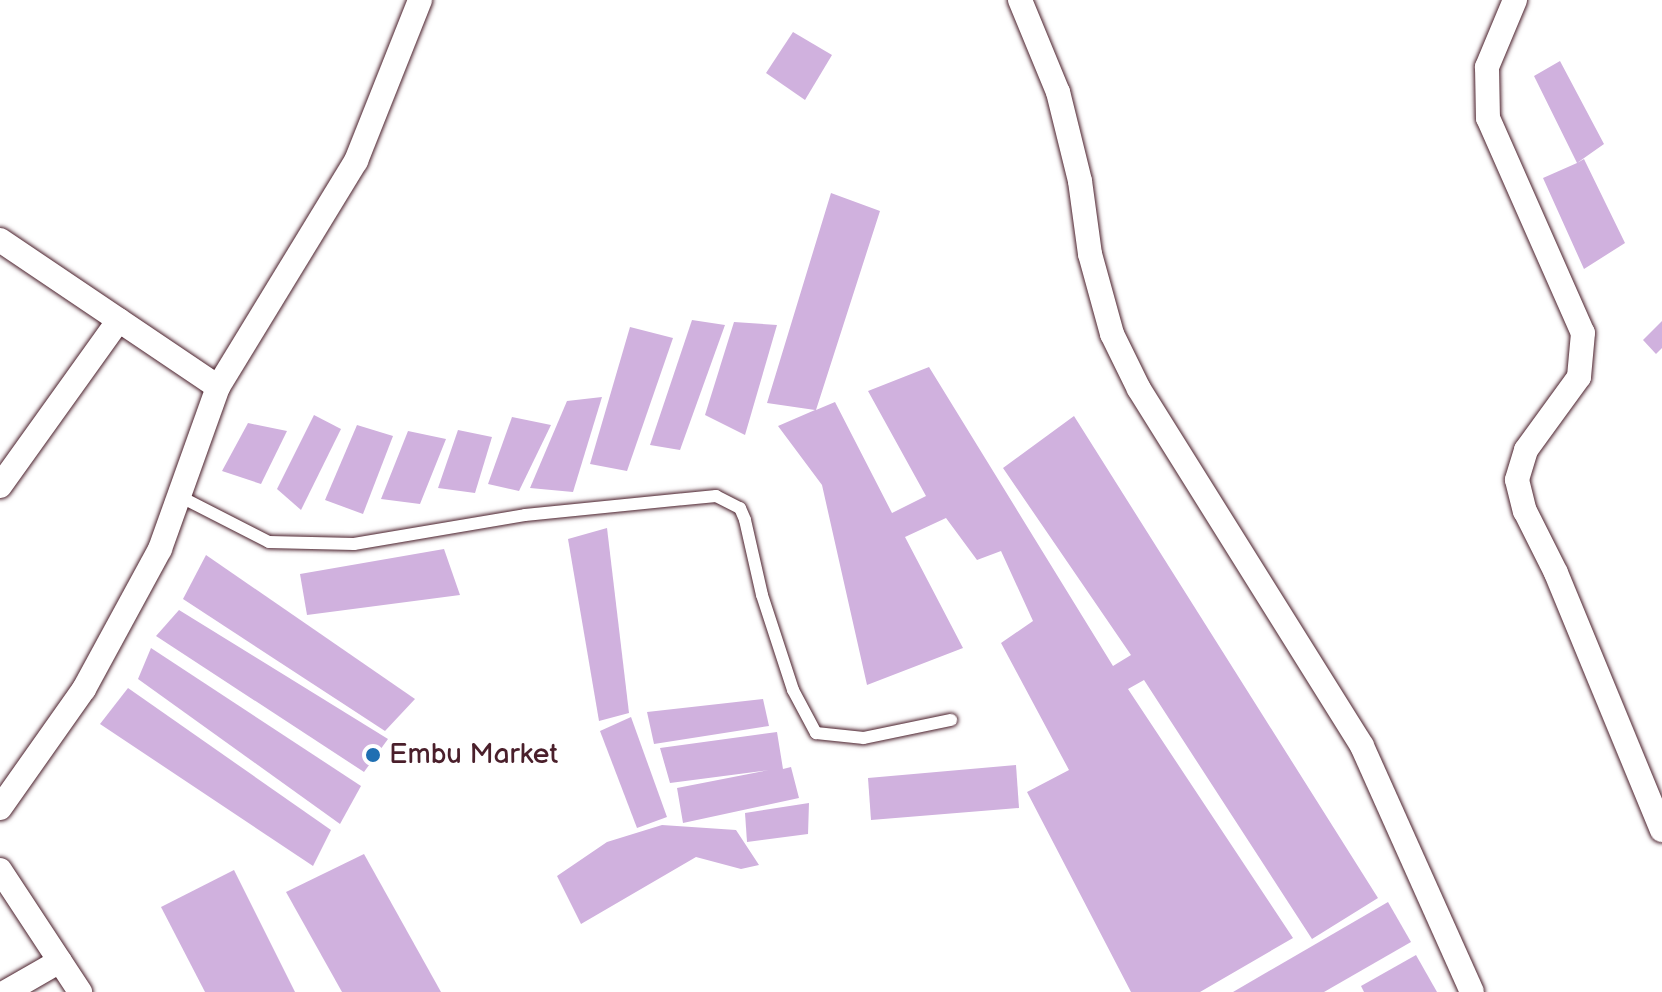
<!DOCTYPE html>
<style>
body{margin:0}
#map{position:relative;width:1662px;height:992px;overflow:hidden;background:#fff;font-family:"Balsamiq Sans",sans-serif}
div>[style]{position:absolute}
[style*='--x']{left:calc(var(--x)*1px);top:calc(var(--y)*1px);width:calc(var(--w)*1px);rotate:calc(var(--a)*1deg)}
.building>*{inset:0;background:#d0b1de}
.roads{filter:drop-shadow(0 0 2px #4a1f2b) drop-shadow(0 0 2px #4a1f2b)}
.service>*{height:12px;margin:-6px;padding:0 6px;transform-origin:6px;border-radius:6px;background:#fff}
.minor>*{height:24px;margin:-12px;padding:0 12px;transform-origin:12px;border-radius:12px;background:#fff}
.dots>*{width:22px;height:22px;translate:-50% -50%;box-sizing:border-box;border:4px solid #fff;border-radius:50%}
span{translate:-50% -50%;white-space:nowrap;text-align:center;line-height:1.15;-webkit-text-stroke:8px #fff;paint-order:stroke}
.poi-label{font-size:28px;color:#4a1f2b}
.left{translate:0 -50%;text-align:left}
</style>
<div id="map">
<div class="building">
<div style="clip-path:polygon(793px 32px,832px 55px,805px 100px,766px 73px)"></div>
<div style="clip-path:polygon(1560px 61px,1604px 144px,1577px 163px,1584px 159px,1625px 243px,1584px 269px,1543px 178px,1577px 163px,1534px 76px)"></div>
<div style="clip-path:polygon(831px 193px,880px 211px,816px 410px,835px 402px,892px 513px,926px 496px,868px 391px,929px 367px,1113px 666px,1131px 655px,1003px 468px,1074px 416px,1378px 898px,1312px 939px,1144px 680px,1128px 689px,1293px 938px,1200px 992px,1131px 992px,1027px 792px,1069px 770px,1001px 643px,1033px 621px,1001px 551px,977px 560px,946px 518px,905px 537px,963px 648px,867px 685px,822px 485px,778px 426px,815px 410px,767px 403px)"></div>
<div style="clip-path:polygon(692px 320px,725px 325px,680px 450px,650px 445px)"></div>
<div style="clip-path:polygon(1662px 321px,1662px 348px,1656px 354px,1643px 340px)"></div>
<div style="clip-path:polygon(734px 322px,777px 325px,745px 435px,705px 415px)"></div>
<div style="clip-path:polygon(630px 327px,673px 338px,627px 471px,590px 464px)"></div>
<div style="clip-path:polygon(602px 397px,573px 492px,530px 488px,567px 401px)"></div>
<div style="clip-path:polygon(314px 415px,341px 429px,301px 510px,277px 489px)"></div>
<div style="clip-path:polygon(512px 417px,551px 425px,519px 491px,488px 484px)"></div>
<div style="clip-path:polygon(248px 423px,287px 431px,261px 484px,222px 471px)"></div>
<div style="clip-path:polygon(357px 425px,393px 436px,363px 514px,325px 500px)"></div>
<div style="clip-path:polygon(458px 430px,492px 437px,475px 493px,438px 488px)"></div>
<div style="clip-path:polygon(408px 431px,446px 439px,420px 504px,381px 499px)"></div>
<div style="clip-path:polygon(607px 528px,629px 713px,599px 721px,568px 539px)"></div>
<div style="clip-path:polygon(444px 549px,460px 595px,307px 615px,300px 574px)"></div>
<div style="clip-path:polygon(206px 555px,415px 699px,385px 731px,183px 599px)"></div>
<div style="clip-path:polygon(179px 610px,388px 739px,364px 772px,156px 636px)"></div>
<div style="clip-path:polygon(151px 648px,361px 786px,340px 824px,138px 679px)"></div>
<div style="clip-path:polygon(128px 688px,331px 830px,313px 866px,100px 724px)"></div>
<div style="clip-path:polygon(763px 699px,769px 726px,654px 744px,647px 712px)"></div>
<div style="clip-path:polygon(631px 717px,667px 817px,637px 828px,600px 731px)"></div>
<div style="clip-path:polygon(777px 732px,783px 769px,791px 767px,799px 798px,683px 823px,677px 788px,769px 770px,670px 783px,660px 748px)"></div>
<div style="clip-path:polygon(1016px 765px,1019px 808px,871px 820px,868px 778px)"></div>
<div style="clip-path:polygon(809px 803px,808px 834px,747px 842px,745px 813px)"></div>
<div style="clip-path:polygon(662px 825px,736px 830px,759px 865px,741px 869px,696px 857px,581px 924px,557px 876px,607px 842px)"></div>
<div style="clip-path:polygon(364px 854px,441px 992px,342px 992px,286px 892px)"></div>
<div style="clip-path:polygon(234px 870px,295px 992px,205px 992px,161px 907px)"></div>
<div style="clip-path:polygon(1388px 902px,1411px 942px,1324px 992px,1233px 992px)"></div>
<div style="clip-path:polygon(1416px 955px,1437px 992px,1364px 992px,1361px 986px)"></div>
</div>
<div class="roads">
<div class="service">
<div style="--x:179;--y:496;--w:101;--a:27.1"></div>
<div style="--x:269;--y:542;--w:85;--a:1.3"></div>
<div style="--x:354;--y:544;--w:173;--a:-9.6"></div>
<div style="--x:525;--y:515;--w:192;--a:-5.7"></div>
<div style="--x:716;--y:496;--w:27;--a:27"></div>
<div style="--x:740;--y:508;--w:13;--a:67"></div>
<div style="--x:745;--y:520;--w:77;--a:77.2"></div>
<div style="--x:762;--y:595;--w:100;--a:71.9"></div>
<div style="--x:793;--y:690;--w:49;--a:61.9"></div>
<div style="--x:816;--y:733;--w:48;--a:5.9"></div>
<div style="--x:864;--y:738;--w:89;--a:-11.7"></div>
</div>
<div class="minor">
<div style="--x:1020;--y:0;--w:100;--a:67.6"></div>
<div style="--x:1058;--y:92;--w:92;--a:76.1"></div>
<div style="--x:1080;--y:181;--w:74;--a:82.2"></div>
<div style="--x:1090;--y:254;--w:83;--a:74.6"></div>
<div style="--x:1112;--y:334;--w:61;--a:63.9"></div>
<div style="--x:1139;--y:389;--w:421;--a:58"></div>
<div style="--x:1362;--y:746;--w:269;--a:65.9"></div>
<div style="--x:1515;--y:0;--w:73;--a:112.7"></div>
<div style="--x:1487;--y:67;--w:51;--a:88.9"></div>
<div style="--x:1488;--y:118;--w:235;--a:66.2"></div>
<div style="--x:1583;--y:333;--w:44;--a:95.2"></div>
<div style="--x:1579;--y:377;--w:90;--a:126"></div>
<div style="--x:1526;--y:450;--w:31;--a:107"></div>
<div style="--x:1517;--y:480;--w:32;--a:76"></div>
<div style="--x:1525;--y:511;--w:69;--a:63.4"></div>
<div style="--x:1556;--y:573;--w:278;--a:67.6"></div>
<div style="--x:0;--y:240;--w:263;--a:34"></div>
<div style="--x:0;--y:486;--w:204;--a:-54.4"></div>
<div style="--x:0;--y:808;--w:146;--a:-54.8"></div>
<div style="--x:84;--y:689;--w:159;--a:-61.5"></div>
<div style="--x:160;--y:549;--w:172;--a:-70.3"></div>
<div style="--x:218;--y:387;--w:265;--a:-58.6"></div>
<div style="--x:356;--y:161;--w:173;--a:-68.3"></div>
<div style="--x:0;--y:870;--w:146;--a:56.7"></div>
<div style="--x:6;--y:992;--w:62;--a:-29.9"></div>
</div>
</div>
<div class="dots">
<div style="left:373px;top:755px;background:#1f6fb2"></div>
</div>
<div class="poi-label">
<span class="left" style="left:389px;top:755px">Embu Market</span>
</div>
</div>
